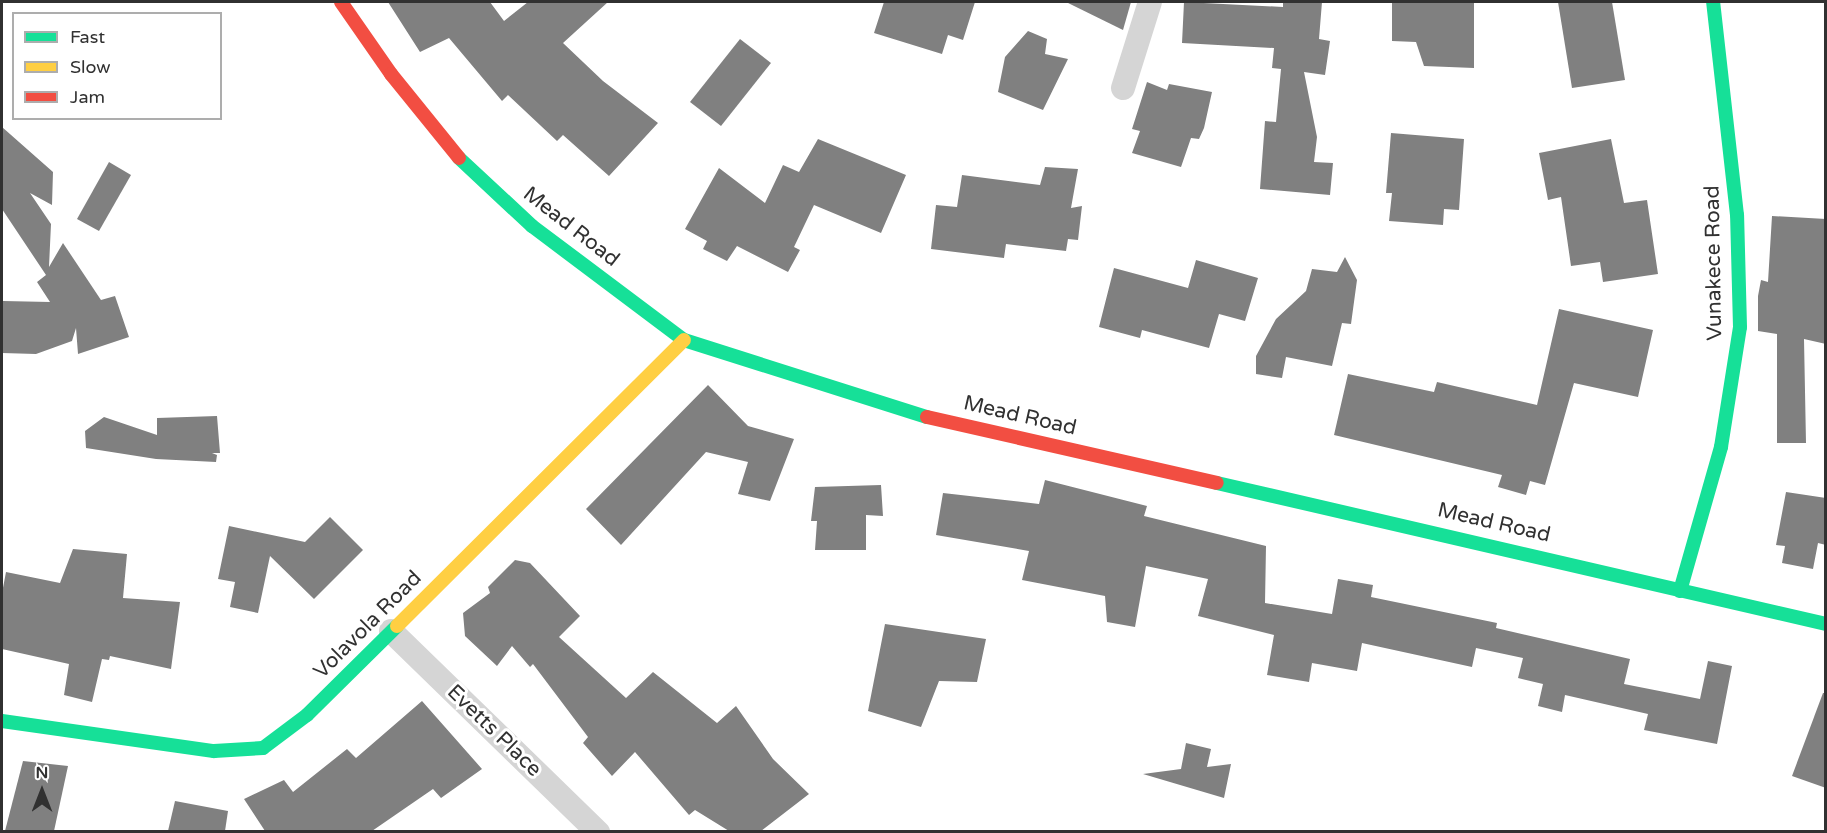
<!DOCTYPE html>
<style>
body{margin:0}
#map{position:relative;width:1827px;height:833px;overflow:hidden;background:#fff;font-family:"Varela Round",sans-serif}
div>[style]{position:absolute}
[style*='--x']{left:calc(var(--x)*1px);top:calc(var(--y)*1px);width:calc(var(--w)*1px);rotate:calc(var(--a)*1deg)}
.building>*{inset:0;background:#808080}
.street>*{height:24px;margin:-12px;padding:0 12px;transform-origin:12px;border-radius:12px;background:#d5d5d5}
.fast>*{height:14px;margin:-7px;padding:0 7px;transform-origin:7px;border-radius:7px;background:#16e098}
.slow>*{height:14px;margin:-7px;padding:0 7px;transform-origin:7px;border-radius:7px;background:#ffcf43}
.jam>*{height:14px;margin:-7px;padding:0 7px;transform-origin:7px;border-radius:7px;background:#f24e42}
span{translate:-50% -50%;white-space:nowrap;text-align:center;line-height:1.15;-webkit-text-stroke:6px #fff;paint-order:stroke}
.street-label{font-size:21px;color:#313131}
.frame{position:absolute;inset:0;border:3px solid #313131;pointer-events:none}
.legend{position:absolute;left:12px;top:12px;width:210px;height:108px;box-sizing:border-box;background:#fff;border:2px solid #adadad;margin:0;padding:8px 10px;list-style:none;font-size:18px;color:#313131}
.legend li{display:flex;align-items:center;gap:12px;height:30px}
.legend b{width:30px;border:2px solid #adadad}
.north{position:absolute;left:12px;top:761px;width:60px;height:60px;-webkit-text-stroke:4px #fff;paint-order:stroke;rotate:0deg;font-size:16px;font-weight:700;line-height:24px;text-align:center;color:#313131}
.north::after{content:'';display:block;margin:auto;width:21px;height:27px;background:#313131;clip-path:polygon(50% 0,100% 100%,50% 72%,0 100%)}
</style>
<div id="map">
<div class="building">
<div style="clip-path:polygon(388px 2px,490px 2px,504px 21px,528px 2px,608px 2px,563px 43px,603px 81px,658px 123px,609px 176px,563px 135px,557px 141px,508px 95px,502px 101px,449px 38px,420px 52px)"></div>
<div style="clip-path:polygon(884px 2px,975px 2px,963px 40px,948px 35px,942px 54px,874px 33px)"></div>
<div style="clip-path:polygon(1066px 2px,1131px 2px,1123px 30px)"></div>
<div style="clip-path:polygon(1184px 2px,1283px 7px,1283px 2px,1322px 2px,1319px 39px,1330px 41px,1325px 75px,1304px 72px,1317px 137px,1314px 162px,1333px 163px,1330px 195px,1260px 189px,1265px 121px,1276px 122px,1281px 69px,1272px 68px,1274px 48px,1182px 43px)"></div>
<div style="clip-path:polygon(1392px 2px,1474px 2px,1474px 68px,1424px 66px,1416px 42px,1392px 41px)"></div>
<div style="clip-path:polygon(1558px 2px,1612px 2px,1625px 80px,1572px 88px)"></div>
<div style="clip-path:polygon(1028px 31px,1047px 39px,1045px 54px,1068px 59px,1043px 110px,998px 92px,1005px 57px)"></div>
<div style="clip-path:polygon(740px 39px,771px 63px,721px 126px,690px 102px)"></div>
<div style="clip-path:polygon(1147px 82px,1167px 90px,1169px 84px,1212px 92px,1204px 128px,1199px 139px,1191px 138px,1181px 167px,1132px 153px,1140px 131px,1132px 129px)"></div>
<div style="clip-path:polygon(2px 127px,53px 172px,52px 205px,30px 193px,51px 224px,49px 267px,63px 243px,101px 300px,115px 296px,129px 337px,78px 354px,76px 328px,72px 341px,36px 354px,2px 353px,3px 301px,50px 302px,37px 282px,46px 275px,2px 209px)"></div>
<div style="clip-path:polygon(1391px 133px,1464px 139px,1459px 210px,1444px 209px,1443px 225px,1389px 221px,1392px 193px,1386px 193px)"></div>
<div style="clip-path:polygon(818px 139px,906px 175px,881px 233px,814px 205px,794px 247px,800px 250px,788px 272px,737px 246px,727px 261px,703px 249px,707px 241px,685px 229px,719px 168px,765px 203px,783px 165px,799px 172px)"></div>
<div style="clip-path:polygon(1611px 139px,1624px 203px,1647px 200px,1658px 274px,1603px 282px,1600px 262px,1571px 266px,1561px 197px,1548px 200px,1539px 153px)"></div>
<div style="clip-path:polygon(109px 162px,131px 175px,99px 231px,77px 219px)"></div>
<div style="clip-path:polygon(1045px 167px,1078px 169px,1071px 208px,1082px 206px,1078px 240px,1068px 239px,1066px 251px,1006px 244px,1004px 258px,931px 249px,936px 205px,957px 207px,962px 175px,1040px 185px)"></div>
<div style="clip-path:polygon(1772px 216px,1826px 219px,1826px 344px,1804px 339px,1806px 443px,1777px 443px,1777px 334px,1758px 331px,1758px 296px,1761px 280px,1768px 282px)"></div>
<div style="clip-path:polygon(1345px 257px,1357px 280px,1351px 324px,1342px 323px,1332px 366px,1286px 357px,1282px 378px,1256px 374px,1256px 356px,1276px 319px,1306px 291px,1312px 269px,1337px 272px)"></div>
<div style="clip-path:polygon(1196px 260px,1258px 278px,1245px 321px,1219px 314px,1209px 348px,1142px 330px,1140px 338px,1099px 327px,1114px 268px,1188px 288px)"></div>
<div style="clip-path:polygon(1559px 309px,1653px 330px,1638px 397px,1574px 383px,1545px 485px,1530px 481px,1526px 495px,1498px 487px,1502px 475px,1334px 435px,1348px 374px,1434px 392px,1437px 382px,1537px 405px)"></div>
<div style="clip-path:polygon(708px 385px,748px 426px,794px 439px,770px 501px,738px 494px,748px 462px,706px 452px,621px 545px,586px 509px)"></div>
<div style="clip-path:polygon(217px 416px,220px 453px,212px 453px,217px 455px,216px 462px,156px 459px,86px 448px,85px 431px,104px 417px,157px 435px,157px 418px)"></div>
<div style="clip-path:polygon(1045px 480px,1147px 506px,1144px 516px,1266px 546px,1265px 603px,1332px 614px,1338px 579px,1373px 585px,1371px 597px,1497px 623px,1496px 628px,1630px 659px,1624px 684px,1700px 699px,1708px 661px,1732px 666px,1717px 744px,1644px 730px,1648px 714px,1565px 695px,1562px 712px,1538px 706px,1543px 684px,1518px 678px,1523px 658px,1476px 648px,1472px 667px,1362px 643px,1357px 671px,1312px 663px,1309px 682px,1267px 675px,1274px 635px,1198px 616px,1208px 579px,1146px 566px,1135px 627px,1107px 622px,1105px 596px,1022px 580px,1029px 551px,936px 535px,943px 493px,1039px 504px)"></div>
<div style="clip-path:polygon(881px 485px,883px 516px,866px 515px,866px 550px,815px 550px,817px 521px,811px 521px,815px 487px)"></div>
<div style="clip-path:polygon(1786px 492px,1826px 498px,1826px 545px,1818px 543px,1813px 569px,1782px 563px,1785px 546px,1776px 545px)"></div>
<div style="clip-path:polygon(330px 517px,363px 550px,314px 599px,270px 556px,258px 613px,230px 607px,235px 582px,218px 579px,229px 526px,305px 542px)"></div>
<div style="clip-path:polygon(73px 549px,127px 554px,123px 598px,180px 602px,171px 669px,110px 656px,109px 660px,102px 659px,92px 702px,64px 695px,69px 664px,2px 649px,2px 593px,6px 572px,60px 583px)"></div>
<div style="clip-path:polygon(515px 560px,530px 563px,580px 616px,559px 637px,626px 698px,653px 672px,717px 723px,736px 706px,773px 759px,809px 794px,761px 831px,729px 831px,695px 810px,689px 815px,635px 752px,612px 776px,583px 743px,588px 737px,533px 664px,530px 667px,512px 646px,497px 666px,465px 636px,463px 613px,490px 593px,488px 587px)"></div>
<div style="clip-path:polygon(885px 624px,986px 639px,977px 682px,939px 681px,921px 727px,868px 711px)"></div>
<div style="clip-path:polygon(1823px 693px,1826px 693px,1826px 788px,1792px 776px)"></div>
<div style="clip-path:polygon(422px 701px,482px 769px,441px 798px,433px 789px,372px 831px,265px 831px,244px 799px,284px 780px,293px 792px,347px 749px,356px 758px)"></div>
<div style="clip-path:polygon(1186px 743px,1211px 749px,1207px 767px,1231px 764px,1224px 798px,1143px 774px,1181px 769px)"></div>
<div style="clip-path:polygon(23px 761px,68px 766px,54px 831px,5px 831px)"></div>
<div style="clip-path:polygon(175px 801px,228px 811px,225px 831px,168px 831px)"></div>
</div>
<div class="street">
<div style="--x:1123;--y:88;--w:90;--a:-72.6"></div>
<div style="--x:391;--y:631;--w:289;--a:44.2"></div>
</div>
<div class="fast">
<div style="--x:459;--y:158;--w:100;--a:43"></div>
<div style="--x:532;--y:226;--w:190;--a:36.9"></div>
<div style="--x:684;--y:340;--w:255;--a:17.6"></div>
<div style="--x:1217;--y:483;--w:625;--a:13.04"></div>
<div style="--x:1680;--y:591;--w:150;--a:-74.1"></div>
<div style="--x:1721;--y:447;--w:121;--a:-81"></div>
<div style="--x:1740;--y:327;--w:112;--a:-91.5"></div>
<div style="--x:1737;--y:215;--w:214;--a:-96.4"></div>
<div style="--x:2;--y:721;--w:214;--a:8.1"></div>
<div style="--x:214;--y:751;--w:49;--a:-3.5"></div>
<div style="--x:263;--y:748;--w:55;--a:-36.9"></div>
<div style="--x:307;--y:715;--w:127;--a:-44.7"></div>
</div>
<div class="slow">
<div style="--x:397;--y:626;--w:405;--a:-44.9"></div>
</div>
<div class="jam">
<div style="--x:341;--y:2;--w:88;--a:55.2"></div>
<div style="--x:391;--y:74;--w:108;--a:51"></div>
<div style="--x:927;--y:417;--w:297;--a:12.8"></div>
</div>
<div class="street-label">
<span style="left:571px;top:227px;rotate:38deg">Mead Road</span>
<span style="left:1714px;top:263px;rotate:-91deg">Vunakece Road</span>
<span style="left:1020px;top:416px;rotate:13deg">Mead Road</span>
<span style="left:1494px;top:523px;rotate:13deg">Mead Road</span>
<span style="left:368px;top:625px;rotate:-45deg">Volavola Road</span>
<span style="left:494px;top:731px;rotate:44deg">Evetts Place</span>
</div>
<div class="frame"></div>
<ul class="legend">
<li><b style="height:8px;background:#16e098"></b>Fast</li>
<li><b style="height:8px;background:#ffcf43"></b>Slow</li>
<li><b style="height:8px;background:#f24e42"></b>Jam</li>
</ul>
<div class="north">N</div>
</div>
